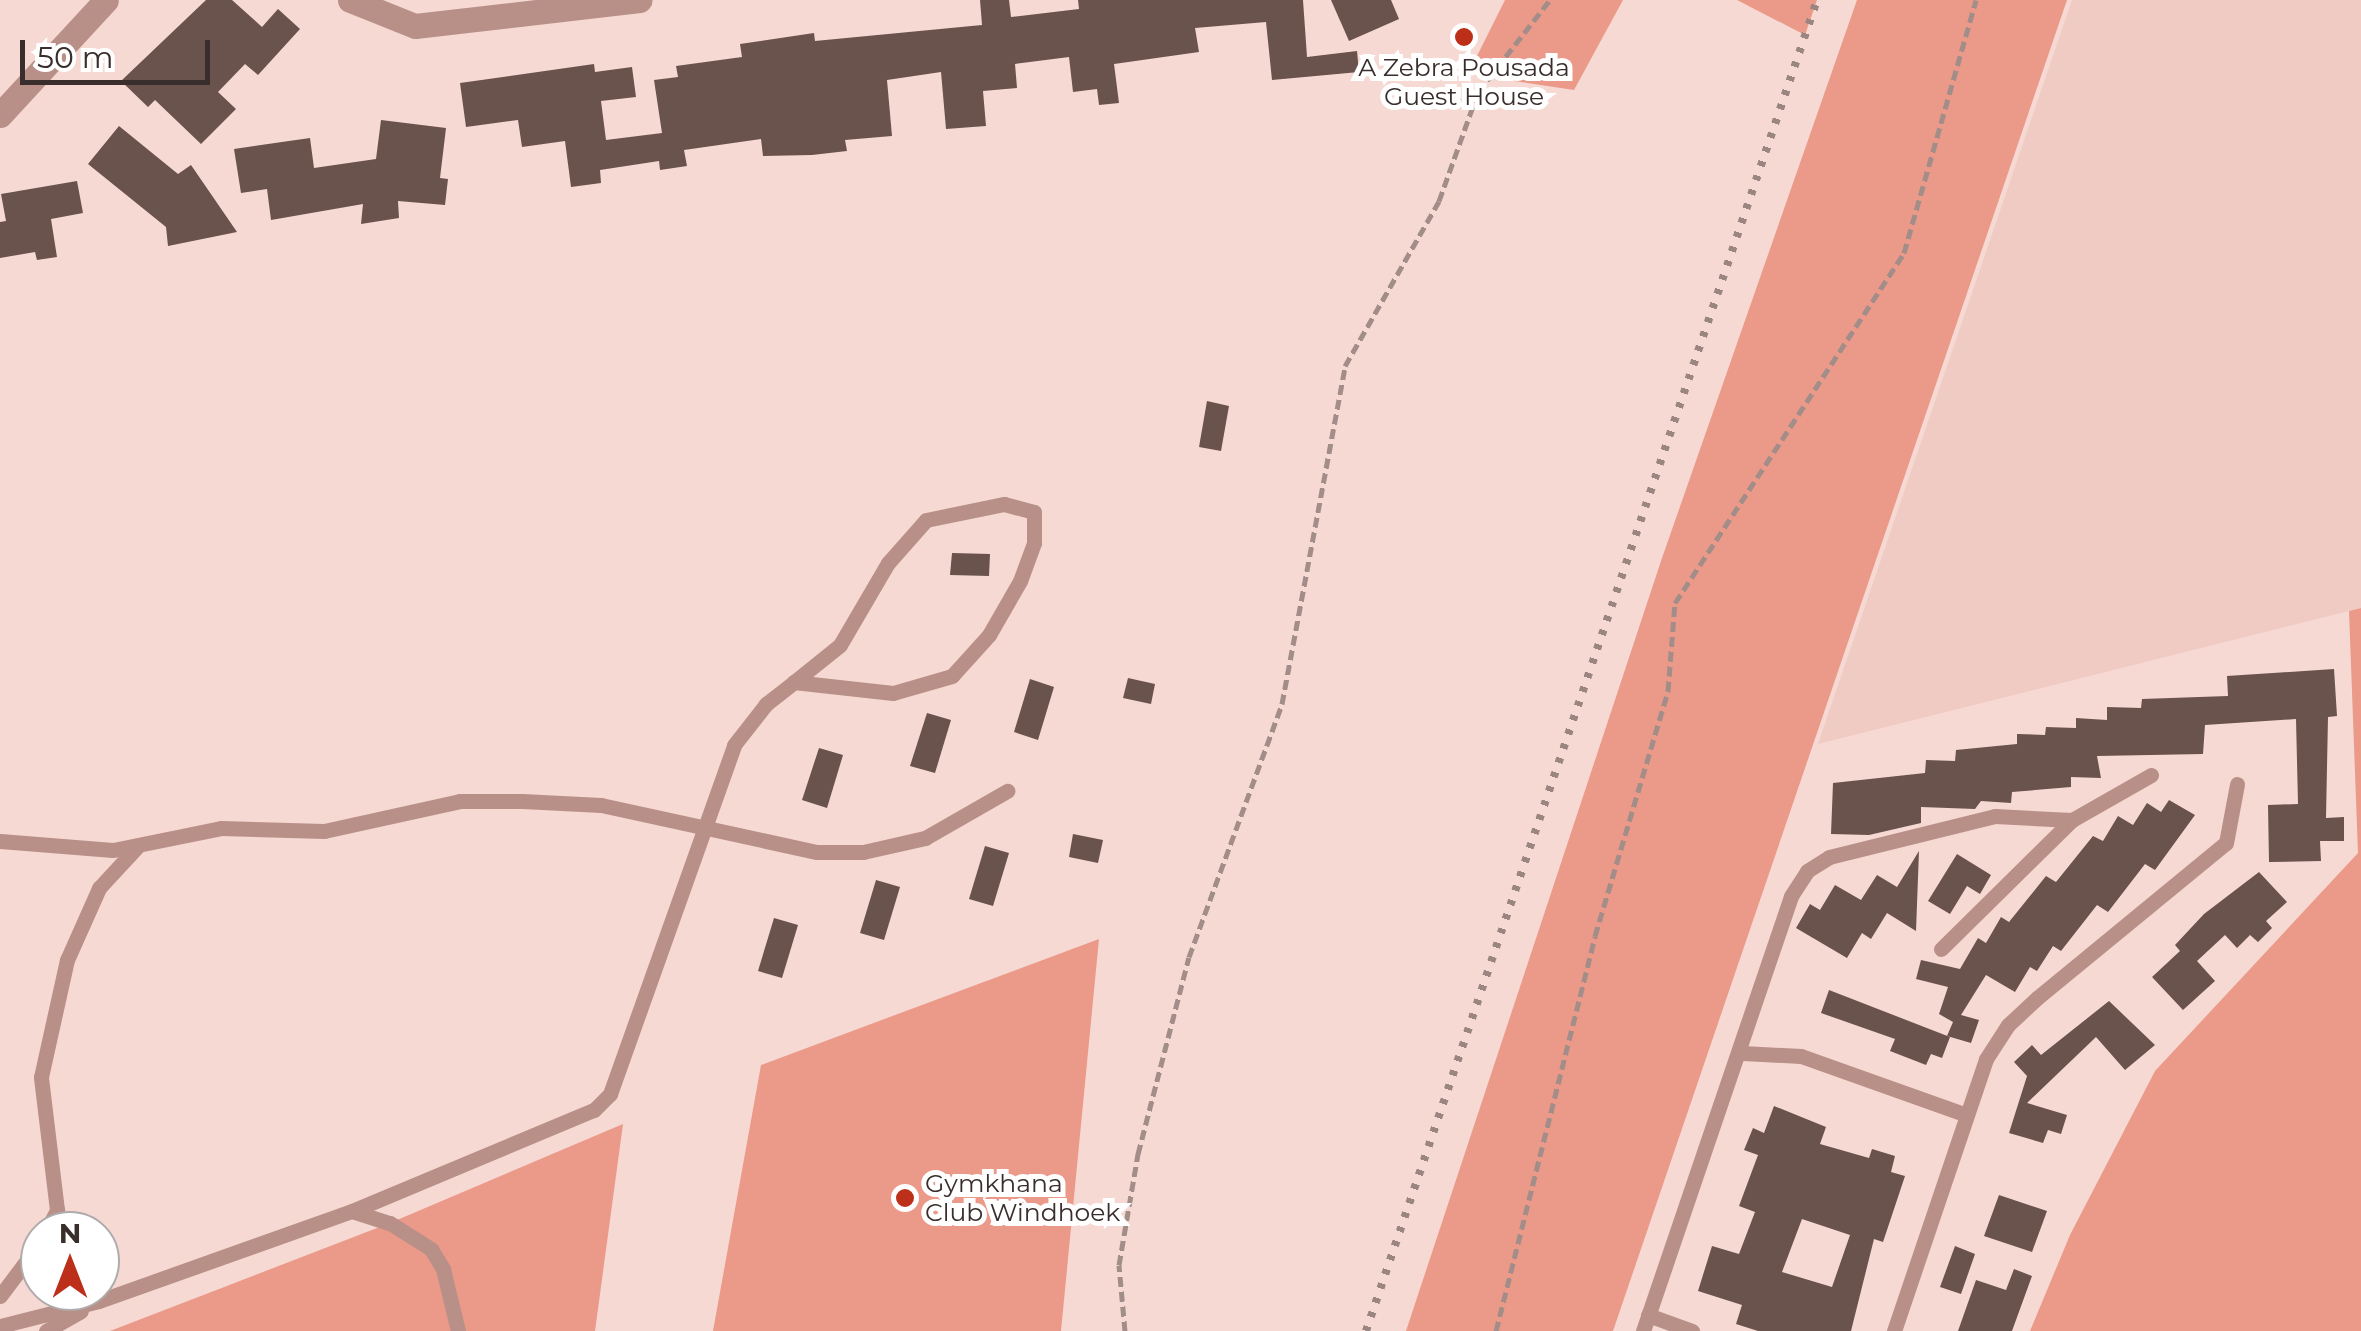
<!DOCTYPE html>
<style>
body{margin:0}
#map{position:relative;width:2361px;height:1331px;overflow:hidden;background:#f6d9d3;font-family:Montserrat,sans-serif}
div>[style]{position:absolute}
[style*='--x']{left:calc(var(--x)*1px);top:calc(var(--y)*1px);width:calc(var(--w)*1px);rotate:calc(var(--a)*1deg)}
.built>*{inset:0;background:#f0cbc3}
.green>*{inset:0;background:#eb9989}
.building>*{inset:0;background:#6a524d}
.path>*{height:5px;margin-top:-2.5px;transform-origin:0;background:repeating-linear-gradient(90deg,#a28d88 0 10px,transparent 0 15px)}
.lane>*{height:15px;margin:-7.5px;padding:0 7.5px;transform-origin:7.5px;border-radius:7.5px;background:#b89088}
.street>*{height:25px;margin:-12.5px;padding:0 12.5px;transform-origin:12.5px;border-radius:12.5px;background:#b89088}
.rail>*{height:8px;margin-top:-4px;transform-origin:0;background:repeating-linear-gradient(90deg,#9a8581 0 5px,transparent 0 15px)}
.dots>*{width:28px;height:28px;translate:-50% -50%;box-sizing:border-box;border:5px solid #fff;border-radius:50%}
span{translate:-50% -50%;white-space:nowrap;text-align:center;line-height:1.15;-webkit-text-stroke:10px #fff;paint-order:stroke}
.poi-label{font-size:25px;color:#392e2c}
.left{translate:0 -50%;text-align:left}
.north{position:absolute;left:20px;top:1211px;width:100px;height:100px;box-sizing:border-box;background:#fff;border:2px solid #b0abab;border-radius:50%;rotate:0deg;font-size:28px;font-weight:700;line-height:40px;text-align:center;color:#392e2c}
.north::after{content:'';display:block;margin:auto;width:35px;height:45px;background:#bc3019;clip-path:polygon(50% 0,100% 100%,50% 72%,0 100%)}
.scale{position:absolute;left:20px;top:40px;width:190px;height:45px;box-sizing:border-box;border:5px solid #392e2c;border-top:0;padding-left:12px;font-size:30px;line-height:35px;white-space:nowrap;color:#392e2c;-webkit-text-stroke:8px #fff;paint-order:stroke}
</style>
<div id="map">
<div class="built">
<div style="clip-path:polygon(2072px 0,2361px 0,2361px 608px,1818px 744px)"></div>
</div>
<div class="green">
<div style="clip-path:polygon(1505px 0,1623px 0,1574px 90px,1468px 74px)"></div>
<div style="clip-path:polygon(1737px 0,1817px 0,1805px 35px)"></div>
<div style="clip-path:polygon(1857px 0,2067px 0,1613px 1331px,1406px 1331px,1661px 561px)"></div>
<div style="clip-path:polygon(2361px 608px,2361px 1331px,2030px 1331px,2070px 1235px,2155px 1071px,2358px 853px,2349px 611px)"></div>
<div style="clip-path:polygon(1099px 939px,1061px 1331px,713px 1331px,761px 1065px)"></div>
<div style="clip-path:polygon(623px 1124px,595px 1331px,110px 1331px,390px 1223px)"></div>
</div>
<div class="building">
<div style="clip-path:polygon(206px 0,232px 0,262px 27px,278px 9px,300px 29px,258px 75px,245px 64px,218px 92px,236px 109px,201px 144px,155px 100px,148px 107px,121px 81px)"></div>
<div style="clip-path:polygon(980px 0,1009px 0,1011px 17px,1079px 9px,1078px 0,1303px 0,1307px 57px,1357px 51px,1359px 72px,1272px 80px,1266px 22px,1195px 28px,1199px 52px,1114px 64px,1119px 103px,1099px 105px,1097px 89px,1073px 92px,1069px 57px,1015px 64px,1017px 88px,983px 91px,986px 126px,946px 129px,941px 72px,887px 80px,892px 136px,845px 140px,847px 151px,812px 155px,763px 156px,761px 139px,684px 150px,687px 166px,660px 170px,659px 161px,600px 170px,601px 183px,571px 187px,565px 141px,522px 147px,518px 120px,466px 127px,460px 83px,594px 64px,595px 72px,632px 67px,636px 97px,601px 101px,606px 140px,662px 133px,654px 80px,678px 77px,676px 66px,742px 57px,740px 44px,814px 33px,815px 41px,982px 25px)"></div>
<div style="clip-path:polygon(1331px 0,1391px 0,1399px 19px,1349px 41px)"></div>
<div style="clip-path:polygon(381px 120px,446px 128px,440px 178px,448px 179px,445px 205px,398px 201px,399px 218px,361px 224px,363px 204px,271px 220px,267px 189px,241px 193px,234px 149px,310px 138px,314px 168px,376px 159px)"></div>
<div style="clip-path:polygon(119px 126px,178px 174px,191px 165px,237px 232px,168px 246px,166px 227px,88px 164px)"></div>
<div style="clip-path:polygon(77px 181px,83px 213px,51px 219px,57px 257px,37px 260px,35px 252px,0 258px,0 222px,6px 221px,1px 194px)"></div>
<div style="clip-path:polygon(1207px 401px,1229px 406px,1221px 451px,1199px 447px)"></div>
<div style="clip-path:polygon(952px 553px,990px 554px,989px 576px,950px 575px)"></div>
<div style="clip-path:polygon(2334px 669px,2337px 716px,2328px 717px,2326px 818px,2344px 817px,2344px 841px,2320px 841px,2321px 861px,2269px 862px,2268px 805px,2298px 804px,2296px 719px,2205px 725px,2203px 754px,2097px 756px,2101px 778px,2071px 777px,2071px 787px,2012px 792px,2011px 803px,1981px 801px,1975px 809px,1921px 807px,1921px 823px,1869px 835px,1831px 834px,1833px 783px,1925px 773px,1926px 760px,1955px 761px,1956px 750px,2017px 744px,2017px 734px,2045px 735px,2046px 727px,2076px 728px,2076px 718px,2107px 720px,2107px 707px,2141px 708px,2142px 699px,2228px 696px,2227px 676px)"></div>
<div style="clip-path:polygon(1128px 678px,1155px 684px,1151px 704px,1123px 698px)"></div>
<div style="clip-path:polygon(1030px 679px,1054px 687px,1038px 740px,1014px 732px)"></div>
<div style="clip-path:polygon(927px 713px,951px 720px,935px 773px,910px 766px)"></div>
<div style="clip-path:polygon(819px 748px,843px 755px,827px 808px,802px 800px)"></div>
<div style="clip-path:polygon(2169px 800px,2195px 815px,2155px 870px,2145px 864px,2108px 912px,2097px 905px,2061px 951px,2053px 946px,2037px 971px,2030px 967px,2015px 992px,1986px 975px,1961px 1015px,1979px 1020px,1971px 1043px,1947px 1036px,1953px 1022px,1939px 1014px,1948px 987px,1916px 979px,1921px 960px,1960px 969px,1978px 938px,1986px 943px,2001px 917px,2009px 922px,2046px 876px,2056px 882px,2093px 836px,2103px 841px,2118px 816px,2133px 825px,2147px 803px,2161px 812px)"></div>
<div style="clip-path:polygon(1073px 834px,1103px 840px,1098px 863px,1069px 857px)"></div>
<div style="clip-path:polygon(985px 846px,1009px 853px,993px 906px,969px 899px)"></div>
<div style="clip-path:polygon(1919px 851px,1916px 931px,1887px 913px,1871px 939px,1862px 933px,1847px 958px,1796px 928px,1810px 904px,1820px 910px,1835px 885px,1861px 900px,1877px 875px,1897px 887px)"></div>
<div style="clip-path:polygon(1957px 854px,1991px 875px,1980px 894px,1967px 886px,1950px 914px,1928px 901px)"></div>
<div style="clip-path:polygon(2259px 872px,2287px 902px,2266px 921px,2272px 928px,2258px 942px,2250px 935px,2237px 948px,2225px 935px,2197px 961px,2215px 981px,2183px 1010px,2152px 977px,2180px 951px,2175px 945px,2204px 914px)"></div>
<div style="clip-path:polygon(876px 880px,900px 887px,884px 940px,860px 933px)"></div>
<div style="clip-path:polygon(774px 918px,798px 925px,782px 978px,758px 971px)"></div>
<div style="clip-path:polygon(1829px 990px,1950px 1037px,1942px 1058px,1931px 1054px,1926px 1065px,1890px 1051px,1895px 1039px,1821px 1013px)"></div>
<div style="clip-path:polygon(2109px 1001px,2155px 1045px,2125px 1070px,2096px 1037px,2027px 1103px,2067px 1115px,2061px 1134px,2048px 1130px,2043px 1143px,2009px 1133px,2027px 1076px,2014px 1062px,2032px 1045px,2041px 1055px)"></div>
<div style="clip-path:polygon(evenodd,1774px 1106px,1826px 1127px,1820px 1144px,1869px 1158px,1872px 1149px,1895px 1156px,1891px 1172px,1905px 1176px,1883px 1242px,1874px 1239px,1851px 1331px,1758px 1331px,1736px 1324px,1742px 1305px,1698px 1291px,1712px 1246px,1739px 1254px,1755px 1212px,1739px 1206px,1758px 1155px,1744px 1150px,1753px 1128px,1764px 1133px,1774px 1106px,1802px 1219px,1850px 1235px,1832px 1287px,1782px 1272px,1802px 1219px)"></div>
<div style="clip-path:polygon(1999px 1195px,2047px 1211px,2032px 1252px,1984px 1236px)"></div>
<div style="clip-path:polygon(1955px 1246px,1975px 1254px,1961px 1294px,1940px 1287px)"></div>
<div style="clip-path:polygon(2014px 1269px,2032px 1276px,2012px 1331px,1958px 1331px,1976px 1280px,2006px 1290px)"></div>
</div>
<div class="path">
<div style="--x:1125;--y:1331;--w:66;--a:-95.2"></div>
<div style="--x:1119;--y:1265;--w:113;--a:-80.3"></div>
<div style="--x:1138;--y:1154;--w:203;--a:-75.5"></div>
<div style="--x:1189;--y:957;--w:270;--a:-69.8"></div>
<div style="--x:1282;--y:704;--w:344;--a:-79.4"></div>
<div style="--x:1345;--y:366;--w:190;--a:-60.3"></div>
<div style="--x:1439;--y:201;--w:116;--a:-70.3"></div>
<div style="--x:1478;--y:92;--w:117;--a:-52"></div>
<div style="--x:1496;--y:1331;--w:407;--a:-75.9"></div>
<div style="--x:1595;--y:936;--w:256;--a:-73.4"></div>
<div style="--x:1668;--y:691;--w:88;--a:-85.5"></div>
<div style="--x:1675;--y:603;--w:418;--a:-56.8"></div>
<div style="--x:1904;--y:253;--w:263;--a:-74.1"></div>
</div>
<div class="lane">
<div style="--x:0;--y:841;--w:113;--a:4.6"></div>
<div style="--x:113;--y:850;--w:110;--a:-11.5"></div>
<div style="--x:221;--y:828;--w:103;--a:1.7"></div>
<div style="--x:324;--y:831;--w:139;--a:-12.4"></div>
<div style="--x:460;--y:801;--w:62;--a:0"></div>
<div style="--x:522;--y:801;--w:79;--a:2.9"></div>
<div style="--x:601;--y:805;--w:221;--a:12.3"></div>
<div style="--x:817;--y:852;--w:46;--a:0"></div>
<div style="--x:863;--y:852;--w:64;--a:-12.7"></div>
<div style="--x:925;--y:838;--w:95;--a:-29.8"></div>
<div style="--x:1941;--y:949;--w:184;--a:-44.6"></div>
<div style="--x:1743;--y:1053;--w:58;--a:3"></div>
<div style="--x:1801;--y:1056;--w:173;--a:19.6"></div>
<div style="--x:352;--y:1211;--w:40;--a:18"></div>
<div style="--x:390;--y:1223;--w:49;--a:32.4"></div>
<div style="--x:431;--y:1249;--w:23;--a:59"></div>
<div style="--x:443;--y:1269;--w:64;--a:76.4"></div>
<div style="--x:46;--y:1231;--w:24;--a:-62"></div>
<div style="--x:57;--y:1210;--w:134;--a:-96.9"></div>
<div style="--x:41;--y:1077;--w:120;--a:-77.5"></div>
<div style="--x:67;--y:960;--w:79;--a:-66"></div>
<div style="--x:99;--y:888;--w:56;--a:-47.2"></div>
<div style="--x:0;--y:1296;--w:66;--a:-53"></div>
<div style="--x:1648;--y:1315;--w:47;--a:20"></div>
<div style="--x:0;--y:1326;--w:102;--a:-14.2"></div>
<div style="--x:99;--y:1301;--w:269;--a:-19.6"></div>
<div style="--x:352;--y:1211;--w:262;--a:-22.7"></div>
<div style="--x:594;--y:1110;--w:23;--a:-45"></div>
<div style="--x:610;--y:1094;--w:370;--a:-70.4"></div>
<div style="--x:734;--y:745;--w:52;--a:-52"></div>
<div style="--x:766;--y:704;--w:36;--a:-38"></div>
<div style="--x:794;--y:682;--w:59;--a:-38.8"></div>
<div style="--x:840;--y:645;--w:95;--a:-59.7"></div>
<div style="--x:888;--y:563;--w:57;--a:-48.5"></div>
<div style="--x:926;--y:520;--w:80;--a:-11.6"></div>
<div style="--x:1004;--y:504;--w:31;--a:15"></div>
<div style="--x:1034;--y:512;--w:31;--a:90"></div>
<div style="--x:1034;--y:543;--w:40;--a:110.2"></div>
<div style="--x:1020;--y:581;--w:62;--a:119.9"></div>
<div style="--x:989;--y:635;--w:55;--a:132.1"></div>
<div style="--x:952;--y:676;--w:61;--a:163.9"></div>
<div style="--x:893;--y:693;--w:100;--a:-173.7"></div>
<div style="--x:46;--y:1331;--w:40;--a:-29.7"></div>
<div style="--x:1643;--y:1331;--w:459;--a:-71.2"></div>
<div style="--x:1791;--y:896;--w:30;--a:-57"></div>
<div style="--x:1807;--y:871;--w:26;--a:-32"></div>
<div style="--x:1829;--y:857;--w:171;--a:-13.9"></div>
<div style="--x:1995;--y:816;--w:77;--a:3"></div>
<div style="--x:2072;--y:820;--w:91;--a:-29.7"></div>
<div style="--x:1894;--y:1331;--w:287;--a:-71.3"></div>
<div style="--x:1986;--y:1059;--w:40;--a:-57.1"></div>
<div style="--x:2008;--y:1025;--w:40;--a:-43"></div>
<div style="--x:2037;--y:998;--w:244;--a:-39.4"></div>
<div style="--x:2226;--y:843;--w:60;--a:-79.4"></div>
</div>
<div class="street">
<div style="--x:350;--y:0;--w:70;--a:21.8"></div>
<div style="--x:415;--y:26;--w:226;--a:-6.6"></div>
<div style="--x:0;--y:115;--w:156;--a:-47.3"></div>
</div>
<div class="rail">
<div style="--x:1366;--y:1331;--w:1405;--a:-71.28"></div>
</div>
<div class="dots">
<div style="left:1464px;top:37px;background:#bc3019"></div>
<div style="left:905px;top:1198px;background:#bc3019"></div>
</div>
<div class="poi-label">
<span style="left:1464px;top:82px">A Zebra Pousada<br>Guest House</span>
<span class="left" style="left:925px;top:1198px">Gymkhana<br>Club Windhoek</span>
</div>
<div class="north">N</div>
<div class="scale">50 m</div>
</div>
